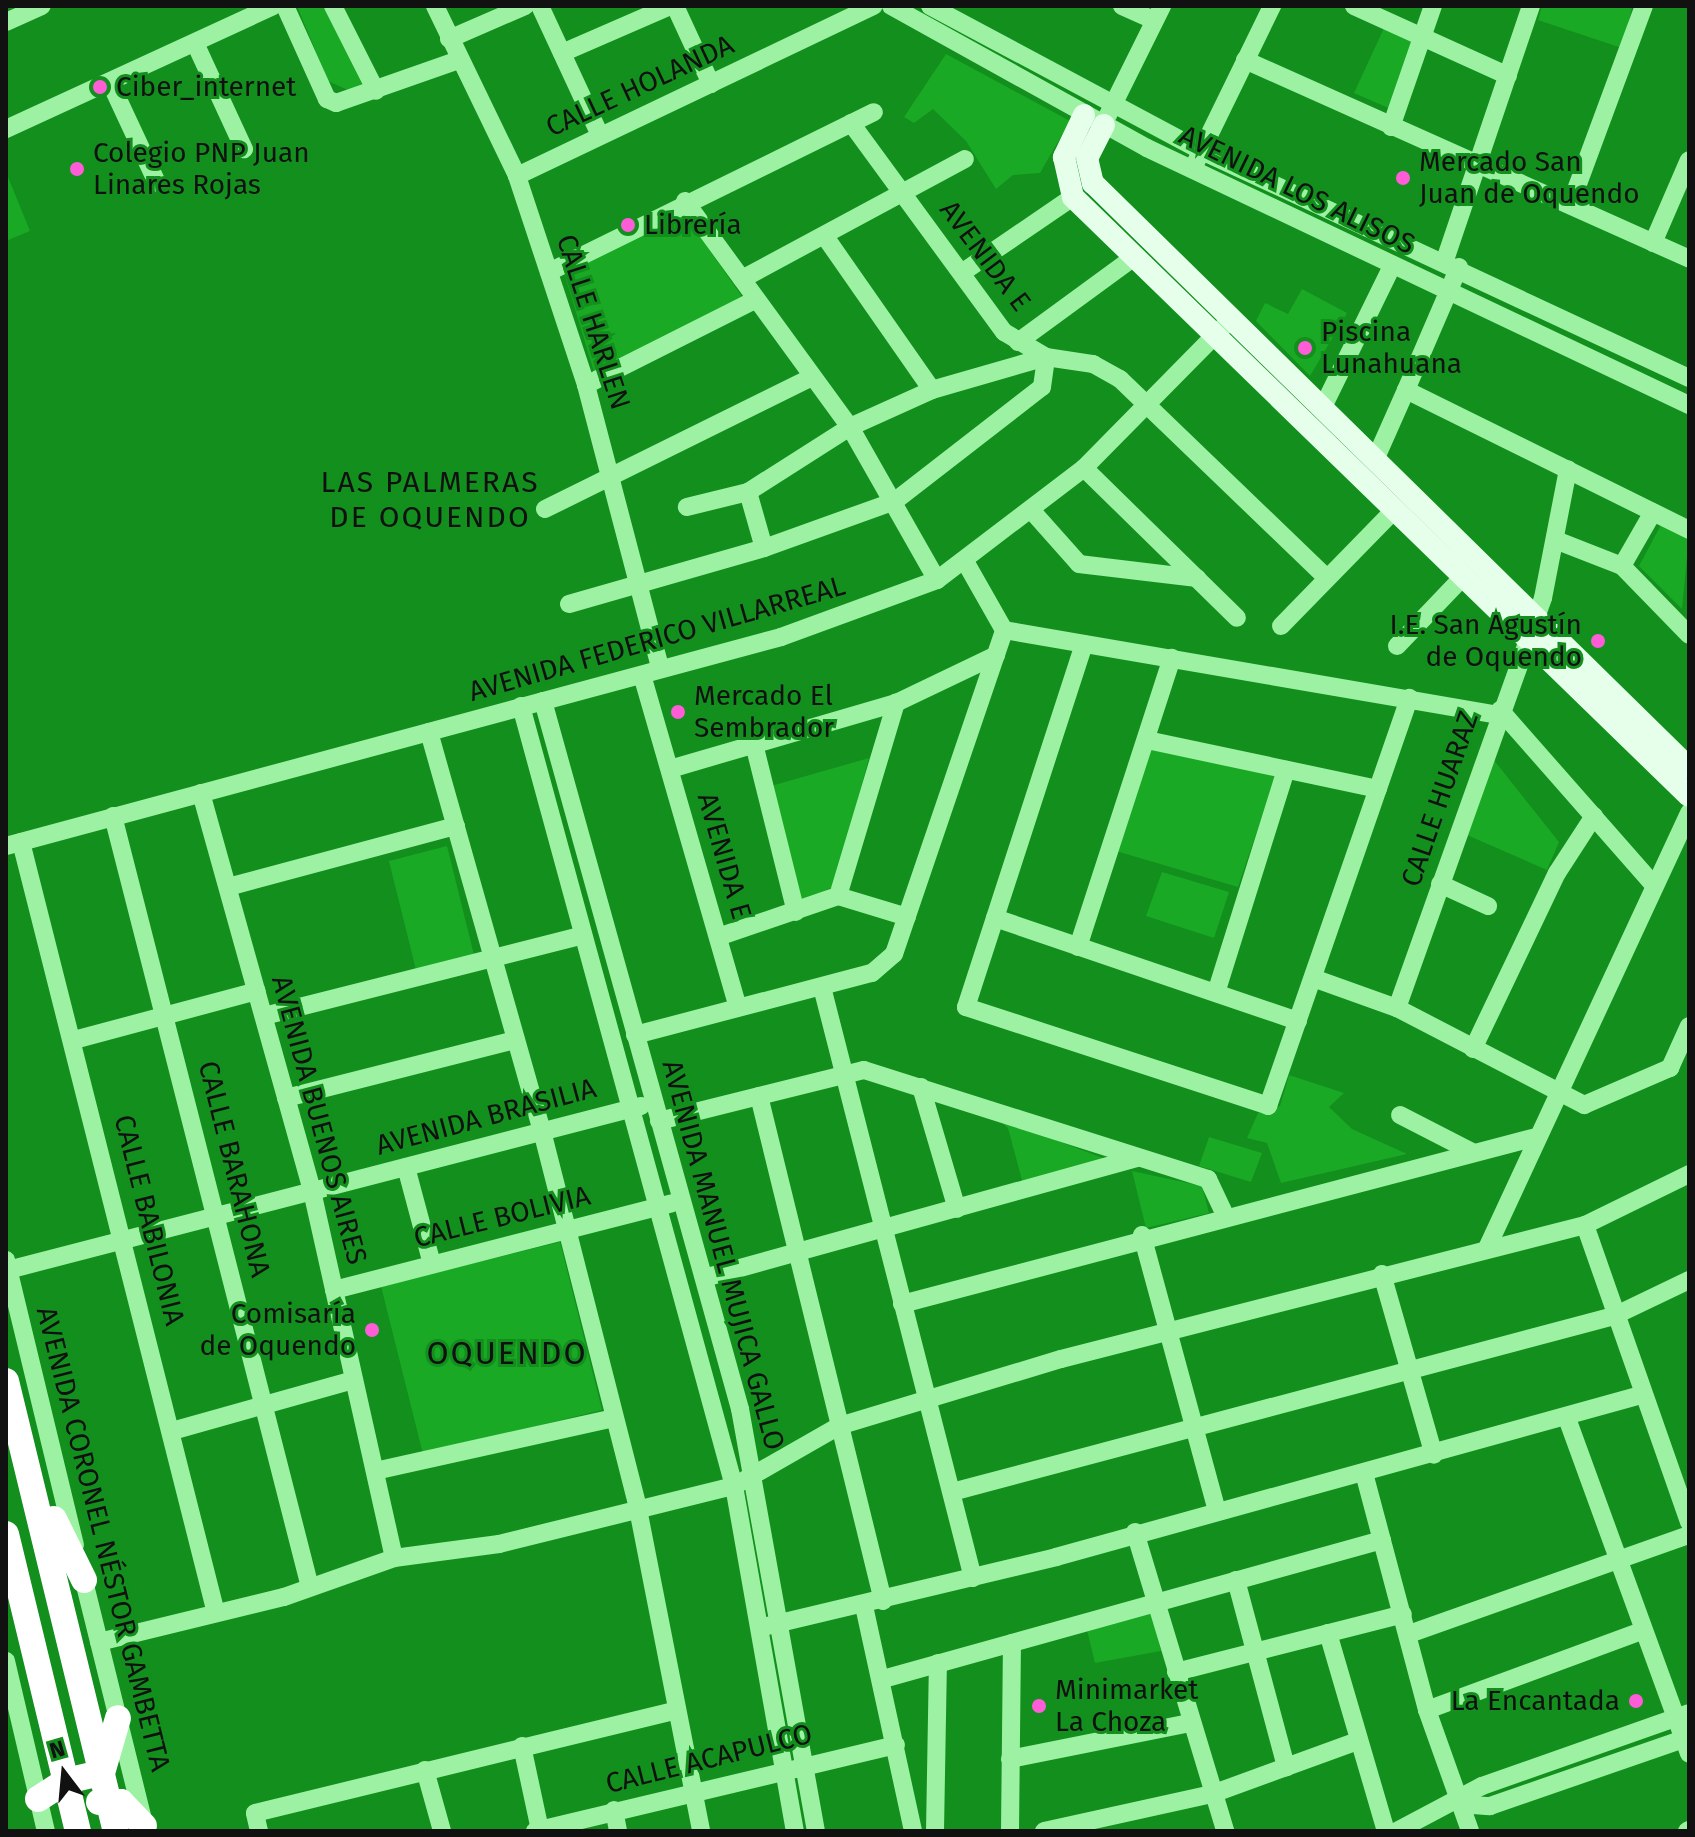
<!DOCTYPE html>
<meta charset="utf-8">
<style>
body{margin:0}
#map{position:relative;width:1695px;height:1837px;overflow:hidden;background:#128f1d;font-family:"Fira Sans",sans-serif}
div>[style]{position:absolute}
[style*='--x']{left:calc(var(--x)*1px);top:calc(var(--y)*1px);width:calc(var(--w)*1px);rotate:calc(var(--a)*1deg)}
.green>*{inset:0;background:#1aa924}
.minor>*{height:18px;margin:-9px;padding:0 9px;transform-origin:9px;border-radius:9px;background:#9cf2a2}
.major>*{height:22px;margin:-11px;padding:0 11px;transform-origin:11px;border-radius:11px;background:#e6ffea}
.highway>*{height:26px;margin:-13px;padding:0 13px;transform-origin:13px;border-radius:13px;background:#fff}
.dots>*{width:22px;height:22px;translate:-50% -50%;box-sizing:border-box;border:4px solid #128f1d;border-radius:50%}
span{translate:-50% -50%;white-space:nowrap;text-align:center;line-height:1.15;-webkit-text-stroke:6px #128f1d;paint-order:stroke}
.street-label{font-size:28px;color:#111}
.poi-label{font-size:28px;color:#111}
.left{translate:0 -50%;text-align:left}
.right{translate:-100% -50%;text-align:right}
.neighbourhood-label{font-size:30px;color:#111;letter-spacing:2px}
.quarter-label{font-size:32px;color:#111;letter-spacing:2px}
.frame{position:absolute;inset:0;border:8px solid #111;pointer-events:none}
.north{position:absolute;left:24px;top:1733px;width:80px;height:80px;-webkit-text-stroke:6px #128f1d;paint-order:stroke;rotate:344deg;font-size:22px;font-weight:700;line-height:32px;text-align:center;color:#111}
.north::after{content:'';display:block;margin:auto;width:28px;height:36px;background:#111;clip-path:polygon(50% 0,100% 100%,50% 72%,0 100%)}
</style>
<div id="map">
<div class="green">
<div style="clip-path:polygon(297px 6px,324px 6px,362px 84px,350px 91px,328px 81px)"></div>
<div style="clip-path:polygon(1542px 6px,1632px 8px,1622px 48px,1538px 20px)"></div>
<div style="clip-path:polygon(1384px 28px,1416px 41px,1393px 110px,1354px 93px)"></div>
<div style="clip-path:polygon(946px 54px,1070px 121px,1040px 173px,1013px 175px,996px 189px,966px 141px,933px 109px,914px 123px,904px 117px)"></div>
<div style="clip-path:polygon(6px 172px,30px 231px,6px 241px)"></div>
<div style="clip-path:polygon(683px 212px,743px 298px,594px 372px,563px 269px)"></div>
<div style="clip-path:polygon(1302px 289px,1347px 313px,1310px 376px,1256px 321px,1265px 303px,1288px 314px)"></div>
<div style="clip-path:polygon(1662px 523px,1689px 536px,1682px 609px,1639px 566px)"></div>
<div style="clip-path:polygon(1151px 749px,1276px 775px,1238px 887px,1116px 851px)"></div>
<div style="clip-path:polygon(869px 758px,834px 886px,801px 904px,771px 786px)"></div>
<div style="clip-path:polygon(1493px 759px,1559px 842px,1547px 870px,1467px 835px)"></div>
<div style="clip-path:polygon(447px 846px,474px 955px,416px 970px,389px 861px)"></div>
<div style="clip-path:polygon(1162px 872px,1229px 892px,1214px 938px,1146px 916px)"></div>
<div style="clip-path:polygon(1289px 1075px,1344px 1093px,1329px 1107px,1352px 1129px,1407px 1154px,1281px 1183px,1267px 1143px,1247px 1138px,1258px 1113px,1280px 1106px)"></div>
<div style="clip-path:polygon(997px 1118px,1111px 1161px,1023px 1184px,1008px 1128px)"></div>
<div style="clip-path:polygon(1209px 1137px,1262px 1153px,1251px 1182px,1199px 1166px)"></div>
<div style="clip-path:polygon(1132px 1171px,1202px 1186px,1209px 1213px,1146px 1228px)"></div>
<div style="clip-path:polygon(560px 1242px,602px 1410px,423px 1454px,381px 1286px)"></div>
<div style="clip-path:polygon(1151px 1608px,1161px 1651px,1095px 1663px,1086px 1626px)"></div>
</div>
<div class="minor">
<div style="--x:285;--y:6;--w:102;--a:65.7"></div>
<div style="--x:327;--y:99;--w:10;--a:24"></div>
<div style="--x:336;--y:103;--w:130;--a:-19.3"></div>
<div style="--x:333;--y:6;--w:95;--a:63.2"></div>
<div style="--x:435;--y:6;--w:189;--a:64.2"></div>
<div style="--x:517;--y:176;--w:220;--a:71.7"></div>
<div style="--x:586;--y:385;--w:293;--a:75.3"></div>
<div style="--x:540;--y:6;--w:142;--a:65.1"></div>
<div style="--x:675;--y:6;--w:86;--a:65.2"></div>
<div style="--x:891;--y:6;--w:293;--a:29"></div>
<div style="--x:1147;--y:148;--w:600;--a:25.37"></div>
<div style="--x:930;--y:6;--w:308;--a:28.1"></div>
<div style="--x:1202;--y:151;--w:537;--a:24.99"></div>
<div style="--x:1122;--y:6;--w:35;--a:24"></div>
<div style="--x:1354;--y:6;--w:169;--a:24.4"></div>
<div style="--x:6;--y:22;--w:39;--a:-24"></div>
<div style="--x:449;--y:39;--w:83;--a:-23.5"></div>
<div style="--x:195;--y:43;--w:117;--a:65.2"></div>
<div style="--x:562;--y:53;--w:118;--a:-23.5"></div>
<div style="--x:1245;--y:60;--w:487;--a:24.1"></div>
<div style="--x:110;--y:82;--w:111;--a:65"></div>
<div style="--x:1108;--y:115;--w:122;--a:-63.6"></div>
<div style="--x:851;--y:123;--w:259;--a:53.8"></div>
<div style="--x:1004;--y:332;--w:49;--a:30.8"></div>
<div style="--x:1046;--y:357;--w:48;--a:8.5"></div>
<div style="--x:1093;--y:364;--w:31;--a:29"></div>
<div style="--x:1120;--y:379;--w:287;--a:43.9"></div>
<div style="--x:1391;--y:127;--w:128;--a:-70.9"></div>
<div style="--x:6;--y:129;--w:294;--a:-24.7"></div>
<div style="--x:1196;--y:162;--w:174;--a:-64"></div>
<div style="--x:517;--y:176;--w:395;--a:-25.5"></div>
<div style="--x:685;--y:201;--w:280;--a:53.9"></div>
<div style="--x:850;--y:427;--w:176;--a:60.4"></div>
<div style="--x:1571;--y:203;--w:210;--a:-69.7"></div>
<div style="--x:826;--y:238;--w:185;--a:55.1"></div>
<div style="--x:1653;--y:243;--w:90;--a:-66.6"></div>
<div style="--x:1445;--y:260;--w:268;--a:-71.3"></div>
<div style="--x:549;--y:272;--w:362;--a:-26.2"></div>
<div style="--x:963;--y:272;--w:133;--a:-34.3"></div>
<div style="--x:742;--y:279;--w:253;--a:-28.3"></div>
<div style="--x:1018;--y:342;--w:144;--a:-36.2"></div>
<div style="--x:586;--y:385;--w:189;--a:-26.7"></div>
<div style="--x:1406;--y:390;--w:134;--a:-66.7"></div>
<div style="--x:1323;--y:407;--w:155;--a:-63.9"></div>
<div style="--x:1375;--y:460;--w:77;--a:-66.1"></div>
<div style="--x:1406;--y:390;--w:316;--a:26.3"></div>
<div style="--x:1084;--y:468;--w:214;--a:44.4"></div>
<div style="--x:748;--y:492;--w:58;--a:74.1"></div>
<div style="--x:545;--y:509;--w:298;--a:-26.3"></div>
<div style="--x:1032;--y:511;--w:71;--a:48.4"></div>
<div style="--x:1079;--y:564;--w:119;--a:6.8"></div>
<div style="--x:1558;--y:541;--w:69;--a:21.3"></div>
<div style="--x:1622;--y:566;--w:96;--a:45.8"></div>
<div style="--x:1622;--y:566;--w:62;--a:-60.1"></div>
<div style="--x:569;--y:604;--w:203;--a:-16"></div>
<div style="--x:764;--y:548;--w:139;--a:-19.7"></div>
<div style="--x:895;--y:501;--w:186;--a:-37.8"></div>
<div style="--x:1042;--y:387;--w:30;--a:-82"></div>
<div style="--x:1046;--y:357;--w:119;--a:163.9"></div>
<div style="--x:932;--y:390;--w:90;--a:155.7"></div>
<div style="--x:850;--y:427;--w:121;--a:147.5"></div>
<div style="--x:748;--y:492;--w:63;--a:166.2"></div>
<div style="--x:1281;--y:626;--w:163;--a:-45.7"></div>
<div style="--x:1004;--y:630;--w:501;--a:9.76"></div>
<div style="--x:1084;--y:644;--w:382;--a:108"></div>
<div style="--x:966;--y:1007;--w:318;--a:18.1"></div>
<div style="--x:1268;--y:1106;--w:432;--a:-70.9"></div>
<div style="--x:1397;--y:646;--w:95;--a:-46.3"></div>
<div style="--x:642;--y:675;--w:346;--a:73.9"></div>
<div style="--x:543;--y:701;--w:735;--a:74.45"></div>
<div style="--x:740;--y:1409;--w:429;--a:79.8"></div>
<div style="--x:521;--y:706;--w:809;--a:74.73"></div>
<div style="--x:734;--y:1486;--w:350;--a:80"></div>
<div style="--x:1500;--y:710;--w:233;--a:48.7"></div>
<div style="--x:429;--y:732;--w:415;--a:74.2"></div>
<div style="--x:542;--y:1131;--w:390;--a:75.7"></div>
<div style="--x:638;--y:1509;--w:328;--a:78.9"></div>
<div style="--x:1147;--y:740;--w:236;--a:12"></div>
<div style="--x:754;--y:744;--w:173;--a:76"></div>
<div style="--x:670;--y:769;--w:235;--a:-16.3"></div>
<div style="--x:896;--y:703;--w:111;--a:-25.6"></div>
<div style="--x:201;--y:793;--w:413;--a:74.4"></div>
<div style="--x:312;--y:1191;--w:376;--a:77.4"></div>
<div style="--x:113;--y:816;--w:792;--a:75.67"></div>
<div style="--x:21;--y:842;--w:795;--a:75.81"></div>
<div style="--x:6;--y:846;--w:803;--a:-15.09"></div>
<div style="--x:781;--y:637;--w:166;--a:-20.1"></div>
<div style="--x:937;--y:580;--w:185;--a:-37.3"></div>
<div style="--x:1084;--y:468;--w:201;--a:-45.4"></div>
<div style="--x:1440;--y:884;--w:53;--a:24.6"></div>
<div style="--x:228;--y:887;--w:236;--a:-15"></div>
<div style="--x:838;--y:896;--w:72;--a:16.9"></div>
<div style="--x:995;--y:918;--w:320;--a:18.8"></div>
<div style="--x:718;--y:937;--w:127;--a:-18.9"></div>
<div style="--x:838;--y:896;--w:202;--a:-73.3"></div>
<div style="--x:1078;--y:947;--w:304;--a:-72"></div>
<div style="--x:1313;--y:978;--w:89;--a:19.7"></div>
<div style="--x:1397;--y:1008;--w:211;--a:27.4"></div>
<div style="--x:1584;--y:1105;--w:94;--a:-23.3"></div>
<div style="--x:1670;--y:1068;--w:46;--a:-65.7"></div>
<div style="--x:822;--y:987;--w:610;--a:75.67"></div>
<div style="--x:1216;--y:993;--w:234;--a:-72.6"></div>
<div style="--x:1397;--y:1008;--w:435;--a:-70.4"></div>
<div style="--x:1543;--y:598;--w:131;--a:-79"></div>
<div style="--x:264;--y:1016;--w:329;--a:-14.2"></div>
<div style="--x:635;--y:1035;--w:245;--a:-14.7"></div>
<div style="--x:872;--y:973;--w:29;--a:-41"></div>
<div style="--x:894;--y:954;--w:342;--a:-71.2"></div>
<div style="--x:1004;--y:630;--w:77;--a:-119.6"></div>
<div style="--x:74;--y:1040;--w:189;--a:-15"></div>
<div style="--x:1473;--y:1049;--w:195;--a:-64.5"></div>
<div style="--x:1557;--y:873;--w:68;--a:-57"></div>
<div style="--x:921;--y:1087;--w:127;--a:73.6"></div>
<div style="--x:759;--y:1096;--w:520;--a:76.2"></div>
<div style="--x:286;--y:1098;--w:237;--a:-14.2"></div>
<div style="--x:1400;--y:1115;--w:81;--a:27.2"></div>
<div style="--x:659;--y:1121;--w:211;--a:-14"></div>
<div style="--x:864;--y:1070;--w:361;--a:17.6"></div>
<div style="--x:1208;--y:1179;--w:42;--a:64.7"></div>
<div style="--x:406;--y:1167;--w:100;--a:75"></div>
<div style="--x:1585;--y:1225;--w:315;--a:70.7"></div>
<div style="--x:1142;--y:1235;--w:286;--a:74.8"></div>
<div style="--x:1488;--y:1246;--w:478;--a:-65.1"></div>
<div style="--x:6;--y:1260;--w:293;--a:76.4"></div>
<div style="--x:8;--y:1270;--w:654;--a:-14.53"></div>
<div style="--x:1382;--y:1274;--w:188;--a:74"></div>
<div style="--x:704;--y:1278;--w:449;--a:-15.5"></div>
<div style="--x:334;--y:1290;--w:349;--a:-14.4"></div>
<div style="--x:902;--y:1304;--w:652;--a:-14.76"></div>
<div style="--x:1568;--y:1421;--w:354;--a:70"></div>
<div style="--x:172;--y:1431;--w:189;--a:-15.7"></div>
<div style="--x:375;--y:1471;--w:245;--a:-12.5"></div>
<div style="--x:1364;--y:1473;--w:245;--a:75.1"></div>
<div style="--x:1427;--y:1710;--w:128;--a:70.4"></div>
<div style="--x:952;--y:1492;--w:685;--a:-14.89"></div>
<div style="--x:1614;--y:1316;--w:83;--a:-25.6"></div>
<div style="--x:1135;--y:1532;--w:312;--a:73.2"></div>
<div style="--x:81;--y:1569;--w:263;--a:76.1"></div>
<div style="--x:1236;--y:1580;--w:194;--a:75"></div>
<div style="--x:864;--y:1606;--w:230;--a:77.7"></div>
<div style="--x:763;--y:1627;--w:301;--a:-13.4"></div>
<div style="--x:1056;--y:1557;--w:607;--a:-15.48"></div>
<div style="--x:1328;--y:1633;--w:206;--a:73.7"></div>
<div style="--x:1409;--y:1634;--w:297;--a:-19.5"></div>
<div style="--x:99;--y:1642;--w:190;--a:-13.7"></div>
<div style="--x:284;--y:1597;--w:117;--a:-19.5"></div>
<div style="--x:394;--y:1558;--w:106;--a:-7.6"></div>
<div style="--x:499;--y:1544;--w:242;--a:-13.9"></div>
<div style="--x:734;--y:1486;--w:121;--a:-29.7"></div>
<div style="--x:839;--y:1426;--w:232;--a:-16.8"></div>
<div style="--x:1061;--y:1359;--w:541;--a:-14.34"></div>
<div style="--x:1585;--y:1225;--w:116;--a:-26.1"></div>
<div style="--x:6;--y:1661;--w:175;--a:76.8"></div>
<div style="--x:1176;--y:1672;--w:234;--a:-14.3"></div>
<div style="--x:883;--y:1679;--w:518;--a:-15.57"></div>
<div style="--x:1427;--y:1710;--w:229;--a:-20.2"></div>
<div style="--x:522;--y:1746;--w:86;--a:77.9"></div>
<div style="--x:1010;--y:1759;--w:184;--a:-11.3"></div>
<div style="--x:425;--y:1770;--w:63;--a:74.4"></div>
<div style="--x:1459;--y:1804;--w:31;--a:4"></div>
<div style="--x:1490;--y:1806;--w:211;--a:-19.1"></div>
<div style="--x:614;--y:1810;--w:21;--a:79"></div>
<div style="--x:259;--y:1831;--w:18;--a:-103"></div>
<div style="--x:255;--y:1813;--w:431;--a:-13.7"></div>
<div style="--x:535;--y:1831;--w:371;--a:-13.4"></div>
<div style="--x:935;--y:1831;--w:168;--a:-89"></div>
<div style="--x:1010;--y:1831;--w:188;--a:-89.4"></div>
<div style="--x:1044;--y:1831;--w:172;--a:-12.4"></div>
<div style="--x:1212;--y:1794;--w:152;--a:-20"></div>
<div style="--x:1397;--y:1831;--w:96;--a:-27.9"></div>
<div style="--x:1482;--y:1786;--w:219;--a:-19.4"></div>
<div style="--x:1687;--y:1831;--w:2;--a:-27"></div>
</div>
<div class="major">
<div style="--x:1084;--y:115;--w:47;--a:115.5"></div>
<div style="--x:1064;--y:157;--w:41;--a:77.3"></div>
<div style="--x:1073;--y:197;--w:859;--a:44.2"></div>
<div style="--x:1104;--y:125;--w:37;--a:117"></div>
<div style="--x:1087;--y:158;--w:26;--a:77"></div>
<div style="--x:1093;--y:183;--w:835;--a:44.47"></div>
</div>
<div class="highway">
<div style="--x:6;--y:1381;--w:463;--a:76.3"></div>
<div style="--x:54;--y:1519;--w:68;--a:63.8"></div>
<div style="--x:6;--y:1534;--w:306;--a:76.4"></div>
<div style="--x:38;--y:1799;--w:33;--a:-33"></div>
<div style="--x:66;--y:1781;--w:37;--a:-13"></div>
<div style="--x:102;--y:1773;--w:57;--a:-73.8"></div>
<div style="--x:99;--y:1802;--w:22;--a:0"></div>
<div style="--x:121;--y:1802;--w:33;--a:46"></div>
</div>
<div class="dots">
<div style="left:100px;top:87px;background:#ff5cd8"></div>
<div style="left:77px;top:169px;background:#ff5cd8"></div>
<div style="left:1403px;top:178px;background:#ff5cd8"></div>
<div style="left:628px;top:225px;background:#ff5cd8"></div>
<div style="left:1305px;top:348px;background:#ff5cd8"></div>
<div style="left:1598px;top:641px;background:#ff5cd8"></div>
<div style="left:678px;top:712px;background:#ff5cd8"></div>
<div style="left:372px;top:1330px;background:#ff5cd8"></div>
<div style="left:1636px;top:1701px;background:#ff5cd8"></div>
<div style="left:1039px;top:1706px;background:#ff5cd8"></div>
</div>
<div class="street-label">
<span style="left:640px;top:86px;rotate:-25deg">CALLE HOLANDA</span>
<span style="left:1297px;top:190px;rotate:26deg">AVENIDA LOS ALISOS</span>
<span style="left:985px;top:256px;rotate:53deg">AVENIDA E</span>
<span style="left:593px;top:322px;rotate:72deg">CALLE HARLEN</span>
<span style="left:657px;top:639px;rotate:-16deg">AVENIDA FEDERICO VILLARREAL</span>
<span style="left:1440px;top:799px;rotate:-71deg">CALLE HUARAZ</span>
<span style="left:724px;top:856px;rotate:74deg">AVENIDA E</span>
<span style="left:486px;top:1117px;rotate:-15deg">AVENIDA BRASILIA</span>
<span style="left:319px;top:1120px;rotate:75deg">AVENIDA BUENOS AIRES</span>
<span style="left:234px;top:1169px;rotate:76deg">CALLE BARAHONA</span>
<span style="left:502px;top:1217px;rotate:-14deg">CALLE BOLIVIA</span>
<span style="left:149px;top:1220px;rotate:76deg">CALLE BABILONIA</span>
<span style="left:723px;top:1255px;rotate:75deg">AVENIDA MANUEL MUJICA GALLO</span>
<span style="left:103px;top:1539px;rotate:76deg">AVENIDA CORONEL NÉSTOR GAMBETTA</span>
<span style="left:709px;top:1759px;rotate:-14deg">CALLE ACAPULCO</span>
</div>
<div class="poi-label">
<span class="left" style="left:116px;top:87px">Ciber_internet</span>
<span class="left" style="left:93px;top:169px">Colegio PNP Juan<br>Linares Rojas</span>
<span class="left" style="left:1419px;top:178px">Mercado San<br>Juan de Oquendo</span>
<span class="left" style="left:644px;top:225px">Librería</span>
<span class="left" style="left:1321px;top:348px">Piscina<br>Lunahuana</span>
<span class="right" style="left:1582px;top:641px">I.E. San Agustín<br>de Oquendo</span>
<span class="left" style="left:694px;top:712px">Mercado El<br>Sembrador</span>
<span class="right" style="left:356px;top:1330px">Comisaría<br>de Oquendo</span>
<span class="left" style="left:1055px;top:1706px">Minimarket<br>La Choza</span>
<span class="right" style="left:1620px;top:1701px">La Encantada</span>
</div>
<div class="neighbourhood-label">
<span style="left:430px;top:499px">LAS PALMERAS<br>DE OQUENDO</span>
</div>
<div class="quarter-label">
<span style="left:507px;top:1353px">OQUENDO</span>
</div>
<div class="frame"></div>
<div class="north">N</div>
</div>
